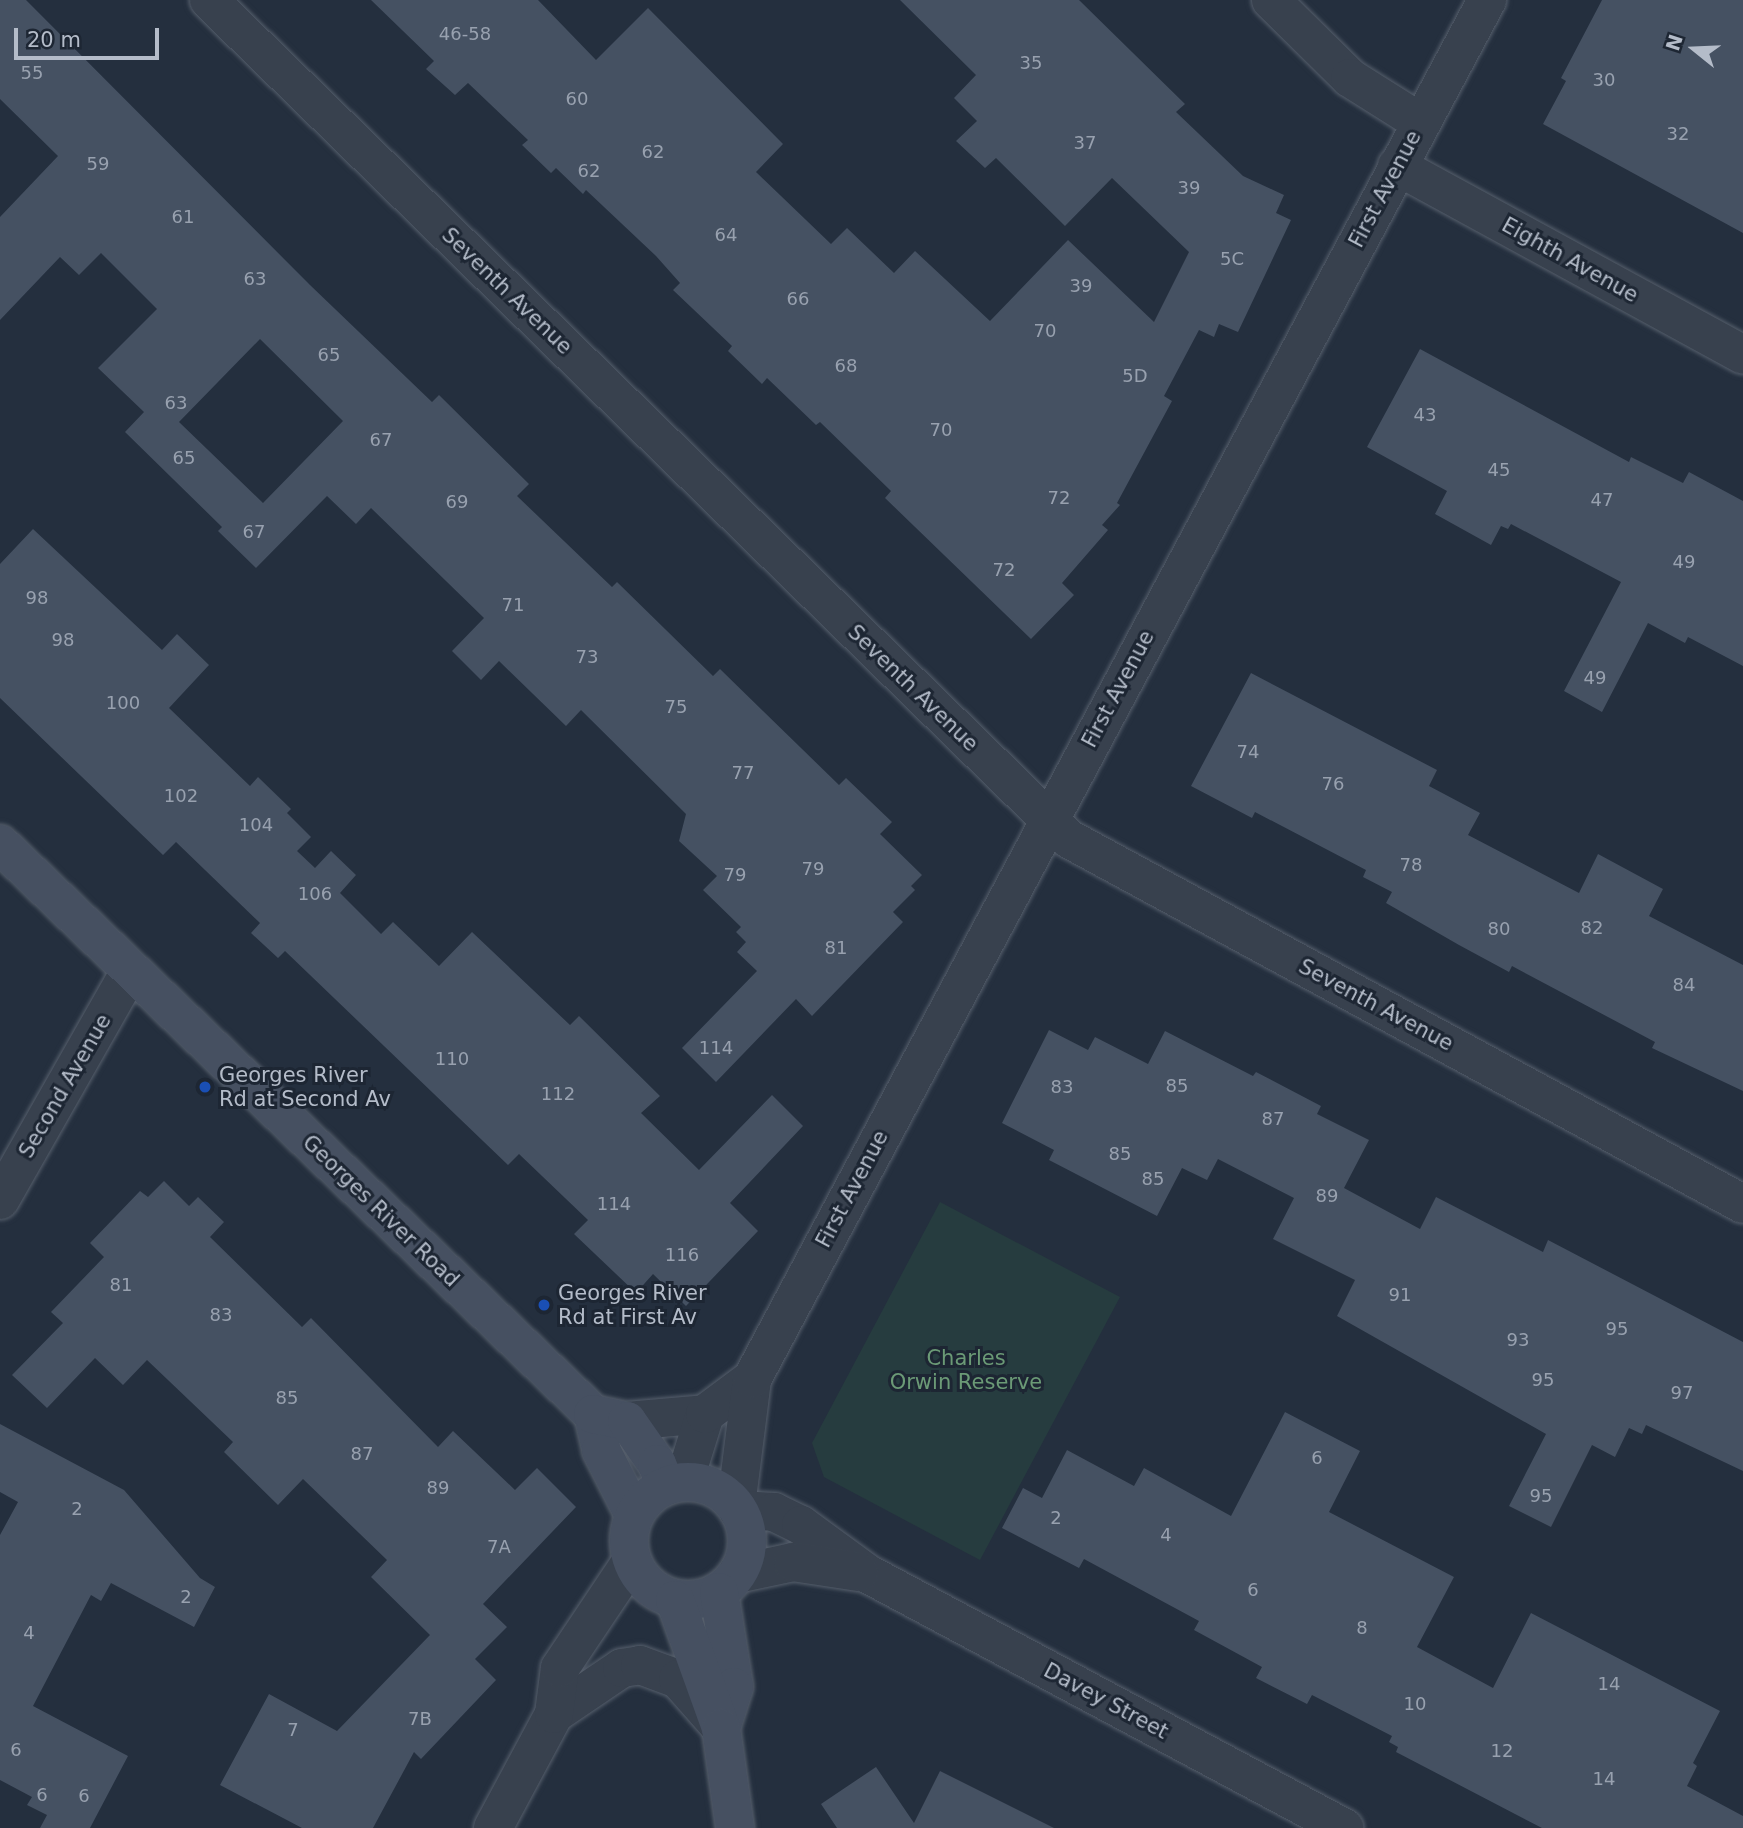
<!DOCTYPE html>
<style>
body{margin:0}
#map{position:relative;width:1743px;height:1828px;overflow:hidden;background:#242f3e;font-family:"DejaVu Sans",sans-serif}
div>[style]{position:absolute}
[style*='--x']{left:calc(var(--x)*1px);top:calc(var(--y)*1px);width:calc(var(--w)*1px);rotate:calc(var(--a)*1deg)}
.green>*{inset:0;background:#263c3f}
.building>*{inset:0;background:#455162}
.roads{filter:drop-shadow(0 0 2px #565f6c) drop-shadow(0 0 2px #565f6c)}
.street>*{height:38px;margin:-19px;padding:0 19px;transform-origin:19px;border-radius:19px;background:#38414e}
.secondary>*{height:38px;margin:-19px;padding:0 19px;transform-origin:19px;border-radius:19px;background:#465061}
.secondary>.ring{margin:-19px;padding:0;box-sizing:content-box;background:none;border:38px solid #465061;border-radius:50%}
.dots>*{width:19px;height:19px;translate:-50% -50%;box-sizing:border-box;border:4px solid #1d2633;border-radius:50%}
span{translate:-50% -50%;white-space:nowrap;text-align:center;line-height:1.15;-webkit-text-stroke:6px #1d2633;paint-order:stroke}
.number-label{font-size:18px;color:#98a1af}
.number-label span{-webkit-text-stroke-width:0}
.street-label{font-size:21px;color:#b4bcc9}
.poi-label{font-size:21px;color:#b4bcc9}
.left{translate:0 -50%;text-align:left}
.park-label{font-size:21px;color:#6b9a76}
.north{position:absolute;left:1659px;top:14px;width:70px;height:70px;-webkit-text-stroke:5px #1d2633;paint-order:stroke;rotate:288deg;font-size:19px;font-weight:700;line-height:28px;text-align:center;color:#b4bcc9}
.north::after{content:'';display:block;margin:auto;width:24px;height:32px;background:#b4bcc9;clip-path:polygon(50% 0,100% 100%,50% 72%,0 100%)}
.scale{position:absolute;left:14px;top:28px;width:145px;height:32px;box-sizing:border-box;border:4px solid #b4bcc9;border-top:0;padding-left:9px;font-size:21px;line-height:24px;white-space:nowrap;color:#b4bcc9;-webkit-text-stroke:5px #1d2633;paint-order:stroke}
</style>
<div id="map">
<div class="green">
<div style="clip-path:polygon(940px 1202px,1120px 1297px,980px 1560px,824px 1477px,812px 1443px)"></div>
</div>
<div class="building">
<div style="clip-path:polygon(evenodd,0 0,26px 0,310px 285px,432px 402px,439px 395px,529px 484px,517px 496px,612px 587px,617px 582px,713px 676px,720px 669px,839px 785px,846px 778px,892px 822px,880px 834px,922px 875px,911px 886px,915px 890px,893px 912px,903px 922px,812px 1016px,796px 999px,716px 1082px,682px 1048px,757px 971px,737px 952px,746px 942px,736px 932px,741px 927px,703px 890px,717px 876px,679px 841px,686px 814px,581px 710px,566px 726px,499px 661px,481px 680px,452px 651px,484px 618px,371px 508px,356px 524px,327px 496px,256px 568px,218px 531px,222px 527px,125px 432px,144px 412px,98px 368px,157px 309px,101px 253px,79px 275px,60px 257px,0 320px,0 217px,58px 156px,0 99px,0 0,260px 339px,343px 421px,263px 503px,179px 422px,260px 339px)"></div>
<div style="clip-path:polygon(371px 0,538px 0,596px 60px,648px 8px,783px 144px,756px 172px,831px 244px,847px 228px,894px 273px,915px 251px,990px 321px,1068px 240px,1154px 322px,1189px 252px,1112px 178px,1065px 226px,996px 158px,985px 168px,956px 141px,977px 121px,954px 98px,976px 75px,900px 0,1079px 0,1185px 104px,1176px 112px,1243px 176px,1284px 195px,1276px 213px,1291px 220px,1238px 332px,1219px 324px,1214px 337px,1199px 330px,1164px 396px,1172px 401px,1117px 503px,1120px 505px,1102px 525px,1108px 530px,1062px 583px,1074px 595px,1031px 639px,885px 498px,891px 491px,820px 422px,816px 425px,767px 378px,762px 384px,728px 351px,732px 346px,673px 290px,680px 283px,656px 256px,586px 190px,583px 194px,556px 168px,551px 173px,522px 145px,528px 140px,468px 83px,455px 95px,426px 69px,434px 61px)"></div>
<div style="clip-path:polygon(1602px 0,1743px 0,1743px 233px,1543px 124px,1566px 81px,1561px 78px)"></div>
<div style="clip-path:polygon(1420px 349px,1629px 462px,1631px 457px,1683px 483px,1689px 472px,1743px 501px,1743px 666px,1688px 637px,1685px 643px,1648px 623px,1602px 712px,1564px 691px,1621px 582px,1511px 524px,1508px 529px,1501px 526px,1491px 545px,1435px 514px,1447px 491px,1367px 447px)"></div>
<div style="clip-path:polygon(33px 529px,162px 650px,177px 634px,209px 665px,169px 708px,250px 786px,258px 777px,291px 809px,287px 813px,311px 837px,297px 851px,315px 868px,331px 851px,356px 875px,340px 893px,381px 934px,393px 922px,439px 966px,472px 932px,570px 1025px,579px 1016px,660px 1096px,641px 1113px,699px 1170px,772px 1095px,803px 1126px,730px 1203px,758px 1231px,686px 1306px,653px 1274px,636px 1293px,574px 1234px,588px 1220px,519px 1154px,508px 1165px,285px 951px,278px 958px,251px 933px,260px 923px,176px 842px,163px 855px,0 698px,0 564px)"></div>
<div style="clip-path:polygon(1251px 673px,1437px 770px,1429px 786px,1480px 813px,1468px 835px,1579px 893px,1598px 854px,1663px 889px,1649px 916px,1743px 965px,1743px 1091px,1652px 1048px,1655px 1042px,1512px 966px,1509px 972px,1459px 945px,1386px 903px,1392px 892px,1363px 877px,1366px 870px,1255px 812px,1252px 818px,1191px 786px)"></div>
<div style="clip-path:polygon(1049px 1030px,1088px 1050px,1095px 1037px,1148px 1064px,1165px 1031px,1253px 1076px,1256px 1072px,1321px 1106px,1317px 1114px,1369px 1140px,1344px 1188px,1420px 1229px,1436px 1197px,1543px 1252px,1548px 1240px,1743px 1342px,1743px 1471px,1646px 1425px,1642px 1434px,1629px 1428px,1615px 1457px,1592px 1445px,1551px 1527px,1509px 1506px,1546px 1434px,1337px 1316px,1355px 1280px,1273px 1239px,1294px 1198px,1218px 1159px,1207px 1180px,1182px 1168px,1157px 1216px,1049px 1160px,1054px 1150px,1002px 1123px)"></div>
<div style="clip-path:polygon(164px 1181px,189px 1206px,198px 1197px,224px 1222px,210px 1237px,302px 1327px,311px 1318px,438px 1447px,453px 1431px,515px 1490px,537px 1468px,576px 1507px,483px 1604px,507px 1627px,475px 1659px,496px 1680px,421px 1759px,414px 1752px,373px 1828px,302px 1828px,220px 1785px,269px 1694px,337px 1731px,430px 1635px,371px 1577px,387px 1560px,303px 1479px,278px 1505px,224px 1452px,233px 1442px,147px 1360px,123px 1385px,95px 1358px,47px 1408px,12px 1375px,63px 1323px,51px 1312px,104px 1257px,90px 1243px,140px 1191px,148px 1197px)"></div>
<div style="clip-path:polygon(1285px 1412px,1360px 1451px,1329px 1512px,1454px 1577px,1417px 1647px,1493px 1688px,1531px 1613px,1720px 1711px,1693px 1763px,1697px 1766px,1687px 1786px,1743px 1816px,1743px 1828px,1542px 1828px,1396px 1752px,1398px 1747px,1389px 1742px,1392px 1736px,1312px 1695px,1307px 1704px,1256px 1678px,1262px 1667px,1194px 1630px,1199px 1621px,1084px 1559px,1079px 1568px,1002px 1528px,1023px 1488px,1042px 1498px,1067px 1450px,1134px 1486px,1144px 1468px,1231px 1516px)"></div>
<div style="clip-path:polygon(0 1424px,124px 1490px,200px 1578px,215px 1587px,194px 1627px,111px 1583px,101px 1601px,91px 1595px,33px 1706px,128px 1756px,90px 1828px,40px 1828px,47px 1815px,27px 1805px,32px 1797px,0 1780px,0 1535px,18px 1502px,0 1492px)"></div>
<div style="clip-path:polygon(876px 1767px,914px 1823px,940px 1771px,1054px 1828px,837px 1828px,821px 1804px)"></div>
</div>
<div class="roads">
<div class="street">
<div style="--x:209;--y:0;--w:1201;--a:44.29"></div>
<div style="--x:1069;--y:839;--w:766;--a:28.44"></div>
<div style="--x:1271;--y:0;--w:111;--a:44.6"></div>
<div style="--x:1350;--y:78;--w:83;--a:32.2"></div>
<div style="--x:1397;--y:166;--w:394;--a:28.6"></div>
<div style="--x:0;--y:1200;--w:263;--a:-60.4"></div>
<div style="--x:627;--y:1421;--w:78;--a:-5.1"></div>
<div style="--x:684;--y:1482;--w:71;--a:-72.8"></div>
<div style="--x:705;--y:1414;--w:59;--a:-36.7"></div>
<div style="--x:736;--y:1506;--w:128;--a:-82.8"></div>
<div style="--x:752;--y:1379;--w:1563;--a:-61.94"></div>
<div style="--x:738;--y:1510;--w:36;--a:3"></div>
<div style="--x:774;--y:1512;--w:30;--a:26"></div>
<div style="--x:801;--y:1525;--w:83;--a:36.2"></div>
<div style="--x:868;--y:1574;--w:540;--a:28.08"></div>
<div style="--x:737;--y:1574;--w:57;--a:-12.1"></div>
<div style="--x:793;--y:1562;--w:67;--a:8.6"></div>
<div style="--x:554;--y:1714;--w:82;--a:-34.1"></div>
<div style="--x:622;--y:1668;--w:18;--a:-9"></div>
<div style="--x:640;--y:1665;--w:40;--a:20.2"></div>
<div style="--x:678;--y:1679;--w:65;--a:48.7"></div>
<div style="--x:493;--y:1828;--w:129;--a:-61.8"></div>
<div style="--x:554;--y:1714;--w:46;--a:-82.6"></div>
<div style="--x:560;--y:1668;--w:128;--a:-56.2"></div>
</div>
<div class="secondary">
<div style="--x:0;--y:844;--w:823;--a:43.87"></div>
<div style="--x:593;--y:1414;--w:37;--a:77"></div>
<div style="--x:601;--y:1450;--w:73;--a:63.1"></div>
<div style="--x:593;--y:1414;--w:35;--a:12"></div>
<div style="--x:627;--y:1421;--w:52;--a:55.1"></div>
<div style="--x:657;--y:1464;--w:24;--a:68"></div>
<div class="ring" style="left:629px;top:1482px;width:80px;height:80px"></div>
<div style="--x:719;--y:1592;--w:96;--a:81"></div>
<div style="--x:734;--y:1687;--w:43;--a:107.6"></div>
<div style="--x:675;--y:1600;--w:136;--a:70.2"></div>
<div style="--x:721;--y:1728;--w:101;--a:82"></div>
</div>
</div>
<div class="dots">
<div style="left:205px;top:1087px;background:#1a4fb4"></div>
<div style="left:544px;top:1305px;background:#1a4fb4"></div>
</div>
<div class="number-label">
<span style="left:465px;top:34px">46-58</span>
<span style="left:1031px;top:63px">35</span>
<span style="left:32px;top:73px">55</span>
<span style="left:1604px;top:80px">30</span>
<span style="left:577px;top:99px">60</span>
<span style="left:1678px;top:134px">32</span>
<span style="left:1085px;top:143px">37</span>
<span style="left:653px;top:152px">62</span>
<span style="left:98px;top:164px">59</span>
<span style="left:589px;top:171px">62</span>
<span style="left:1189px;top:188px">39</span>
<span style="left:183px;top:217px">61</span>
<span style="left:726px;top:235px">64</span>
<span style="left:1232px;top:259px">5C</span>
<span style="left:255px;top:279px">63</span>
<span style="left:1081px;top:286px">39</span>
<span style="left:798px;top:299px">66</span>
<span style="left:1045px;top:331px">70</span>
<span style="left:329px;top:355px">65</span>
<span style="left:846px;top:366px">68</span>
<span style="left:1135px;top:376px">5D</span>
<span style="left:176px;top:403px">63</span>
<span style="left:1425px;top:415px">43</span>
<span style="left:941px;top:430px">70</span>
<span style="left:381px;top:440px">67</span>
<span style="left:184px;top:458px">65</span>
<span style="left:1499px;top:470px">45</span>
<span style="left:1059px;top:498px">72</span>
<span style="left:1602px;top:500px">47</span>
<span style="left:457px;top:502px">69</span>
<span style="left:254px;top:532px">67</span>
<span style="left:1684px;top:562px">49</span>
<span style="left:1004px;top:570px">72</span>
<span style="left:37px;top:598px">98</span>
<span style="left:513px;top:605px">71</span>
<span style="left:63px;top:640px">98</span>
<span style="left:587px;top:657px">73</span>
<span style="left:1595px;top:678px">49</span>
<span style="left:123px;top:703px">100</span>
<span style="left:676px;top:707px">75</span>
<span style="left:1248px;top:752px">74</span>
<span style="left:743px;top:773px">77</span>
<span style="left:1333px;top:784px">76</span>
<span style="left:181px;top:796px">102</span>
<span style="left:256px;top:825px">104</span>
<span style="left:1411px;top:865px">78</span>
<span style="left:813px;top:869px">79</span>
<span style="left:735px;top:875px">79</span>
<span style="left:315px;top:894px">106</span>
<span style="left:1592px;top:928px">82</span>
<span style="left:1499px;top:929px">80</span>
<span style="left:836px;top:948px">81</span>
<span style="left:1684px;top:985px">84</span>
<span style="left:716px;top:1048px">114</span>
<span style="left:452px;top:1059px">110</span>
<span style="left:1177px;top:1086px">85</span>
<span style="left:1062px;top:1087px">83</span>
<span style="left:558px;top:1094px">112</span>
<span style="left:1273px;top:1119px">87</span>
<span style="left:1120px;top:1154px">85</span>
<span style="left:1153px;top:1179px">85</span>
<span style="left:1327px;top:1196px">89</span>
<span style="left:614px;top:1204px">114</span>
<span style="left:682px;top:1255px">116</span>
<span style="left:121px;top:1285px">81</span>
<span style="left:1400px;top:1295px">91</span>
<span style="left:221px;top:1315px">83</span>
<span style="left:1617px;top:1329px">95</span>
<span style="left:1518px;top:1340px">93</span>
<span style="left:1543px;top:1380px">95</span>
<span style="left:1682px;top:1393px">97</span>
<span style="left:287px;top:1398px">85</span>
<span style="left:362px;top:1454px">87</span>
<span style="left:1317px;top:1458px">6</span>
<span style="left:438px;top:1488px">89</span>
<span style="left:1541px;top:1496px">95</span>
<span style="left:77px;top:1509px">2</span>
<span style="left:1056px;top:1518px">2</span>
<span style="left:1166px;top:1535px">4</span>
<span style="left:499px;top:1547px">7A</span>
<span style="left:1253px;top:1590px">6</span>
<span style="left:186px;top:1597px">2</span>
<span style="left:1362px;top:1628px">8</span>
<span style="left:29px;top:1633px">4</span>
<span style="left:1609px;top:1684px">14</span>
<span style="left:1415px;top:1704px">10</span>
<span style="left:420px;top:1719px">7B</span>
<span style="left:293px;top:1730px">7</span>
<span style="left:16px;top:1750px">6</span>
<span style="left:1502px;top:1751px">12</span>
<span style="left:1604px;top:1779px">14</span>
<span style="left:42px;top:1795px">6</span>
<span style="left:84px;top:1796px">6</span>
</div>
<div class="street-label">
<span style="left:1385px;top:189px;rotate:-62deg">First Avenue</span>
<span style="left:1570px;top:260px;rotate:29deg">Eighth Avenue</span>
<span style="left:507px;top:291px;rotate:44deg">Seventh Avenue</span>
<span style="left:913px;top:688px;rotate:44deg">Seventh Avenue</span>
<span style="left:1118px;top:689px;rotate:-62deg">First Avenue</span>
<span style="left:1376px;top:1005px;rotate:28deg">Seventh Avenue</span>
<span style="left:65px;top:1086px;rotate:-60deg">Second Avenue</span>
<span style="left:852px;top:1189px;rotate:-62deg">First Avenue</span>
<span style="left:381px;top:1211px;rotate:44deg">Georges River Road</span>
<span style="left:1106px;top:1701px;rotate:28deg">Davey Street</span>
</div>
<div class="poi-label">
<span class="left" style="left:219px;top:1087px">Georges River<br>Rd at Second Av</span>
<span class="left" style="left:558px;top:1305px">Georges River<br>Rd at First Av</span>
</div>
<div class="park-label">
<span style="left:966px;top:1370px">Charles<br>Orwin Reserve</span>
</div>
<div class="north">N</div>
<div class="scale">20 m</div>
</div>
